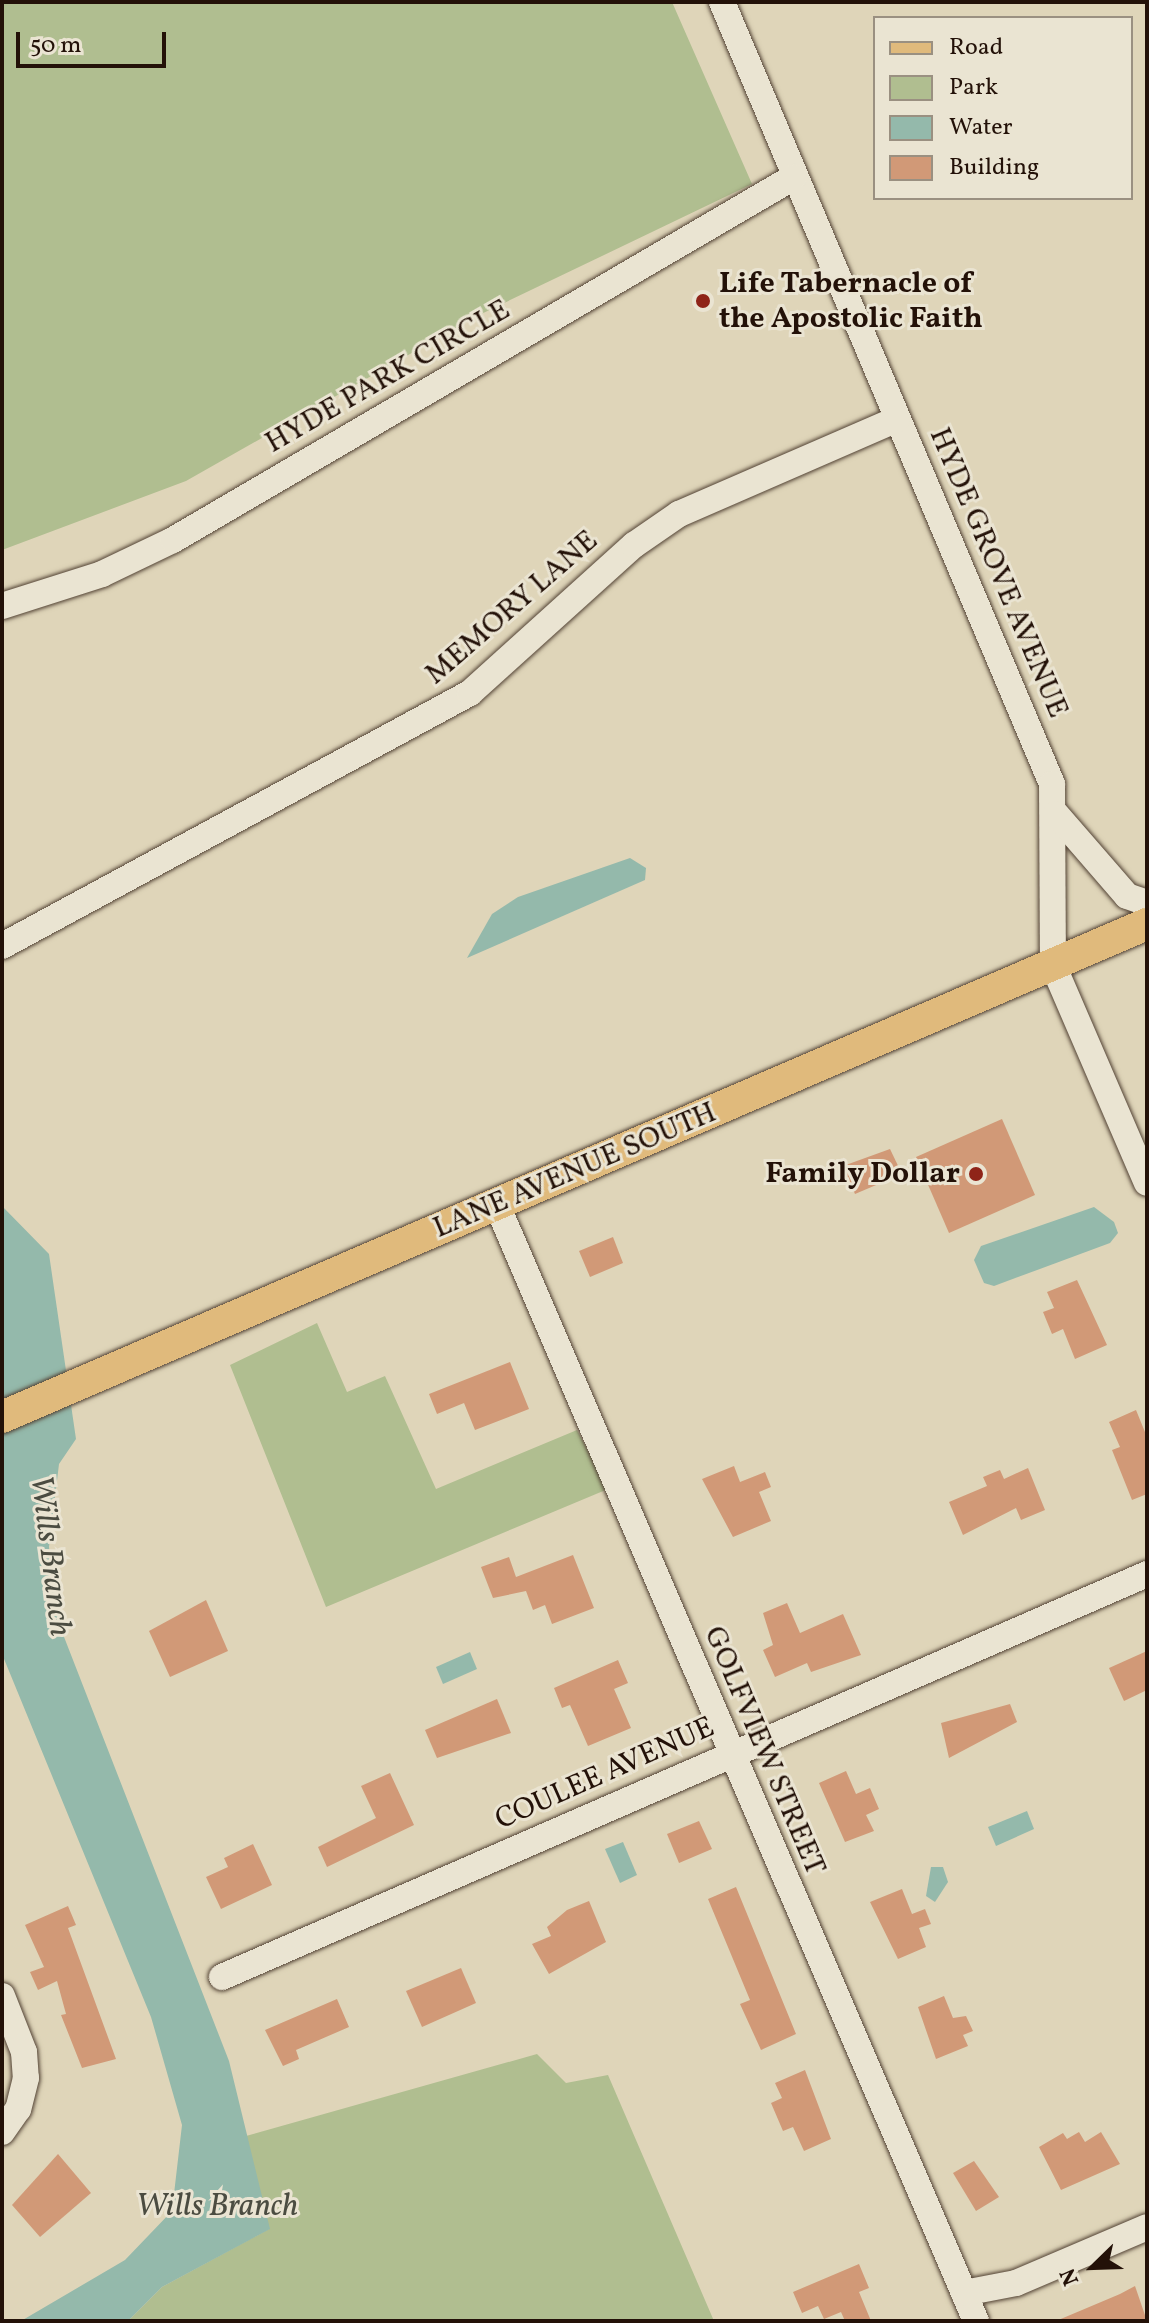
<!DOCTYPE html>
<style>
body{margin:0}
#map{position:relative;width:1149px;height:2323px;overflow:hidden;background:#dfd5b9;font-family:Vollkorn,serif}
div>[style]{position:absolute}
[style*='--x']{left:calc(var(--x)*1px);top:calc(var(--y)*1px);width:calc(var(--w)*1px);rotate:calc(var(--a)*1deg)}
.green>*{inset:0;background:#b0be90}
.water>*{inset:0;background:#94b9ab}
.building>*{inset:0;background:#d19977}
.roads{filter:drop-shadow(0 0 2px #524234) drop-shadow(0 0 2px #524234)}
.minor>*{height:26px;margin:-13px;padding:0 13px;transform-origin:13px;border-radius:13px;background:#eae4d2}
.major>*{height:32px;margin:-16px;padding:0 16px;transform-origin:16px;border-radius:16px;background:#e0ba7c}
.dots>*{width:22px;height:22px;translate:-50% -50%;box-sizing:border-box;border:4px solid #eae4d2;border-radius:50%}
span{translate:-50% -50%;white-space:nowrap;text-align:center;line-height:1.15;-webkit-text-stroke:6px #eae4d2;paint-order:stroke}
.poi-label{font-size:30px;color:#231108;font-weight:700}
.left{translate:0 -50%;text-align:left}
.right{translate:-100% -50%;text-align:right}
.street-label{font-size:30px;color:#231108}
.water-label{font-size:32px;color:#4b4c41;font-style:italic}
.frame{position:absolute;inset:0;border:4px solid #231108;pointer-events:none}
.legend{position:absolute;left:873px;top:16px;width:260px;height:184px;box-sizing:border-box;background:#eae4d2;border:2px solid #9a9081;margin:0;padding:10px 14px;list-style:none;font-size:24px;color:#231108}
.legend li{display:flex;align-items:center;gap:16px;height:40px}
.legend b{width:40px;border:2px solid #9a9081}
.north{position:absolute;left:1053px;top:2227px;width:80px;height:80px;-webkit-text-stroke:6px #eae4d2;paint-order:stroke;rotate:247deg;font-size:22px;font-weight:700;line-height:32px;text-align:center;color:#231108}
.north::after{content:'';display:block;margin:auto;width:28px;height:36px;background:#231108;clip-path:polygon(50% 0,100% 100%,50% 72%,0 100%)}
.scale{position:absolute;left:16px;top:32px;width:150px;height:36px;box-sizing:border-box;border:4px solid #231108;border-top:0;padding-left:10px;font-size:24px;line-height:28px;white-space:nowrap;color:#231108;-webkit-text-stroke:6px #eae4d2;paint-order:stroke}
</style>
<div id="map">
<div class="green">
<div style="clip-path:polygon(2px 2px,672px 2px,752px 184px,477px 316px,186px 481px,2px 550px)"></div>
<div style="clip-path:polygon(317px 1323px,347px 1392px,385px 1376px,436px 1489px,577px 1430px,608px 1489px,326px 1607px,230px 1365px)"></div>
<div style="clip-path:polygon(537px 2054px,566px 2083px,608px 2075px,714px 2321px,128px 2321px,162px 2287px,269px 2229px,246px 2136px)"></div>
</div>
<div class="water">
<div style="clip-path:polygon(630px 858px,646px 868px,645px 880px,467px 958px,492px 914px,518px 897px)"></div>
<div style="clip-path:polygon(2px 1206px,49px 1254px,76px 1439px,59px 1464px,49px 1547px,59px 1624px,229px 2061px,270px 2229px,162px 2287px,128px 2321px,21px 2321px,125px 2260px,172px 2211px,182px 2125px,151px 2017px,2px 1654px)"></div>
<div style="clip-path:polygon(1094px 1207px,1114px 1222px,1118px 1233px,1110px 1243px,994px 1286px,984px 1283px,974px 1260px,981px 1246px)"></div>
<div style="clip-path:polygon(470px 1652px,477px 1669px,443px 1684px,436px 1667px)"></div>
<div style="clip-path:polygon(1027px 1811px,1034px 1829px,996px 1846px,988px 1827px)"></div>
<div style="clip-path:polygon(623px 1842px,637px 1875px,620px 1883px,605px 1849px)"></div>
<div style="clip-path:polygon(931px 1867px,943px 1867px,948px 1882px,935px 1902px,926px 1896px)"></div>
</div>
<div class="building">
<div style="clip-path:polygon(1002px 1119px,1035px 1195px,949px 1233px,916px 1157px)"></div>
<div style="clip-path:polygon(890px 1149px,902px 1174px,855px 1194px,843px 1166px)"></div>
<div style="clip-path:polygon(613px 1237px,623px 1263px,590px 1277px,579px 1251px)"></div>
<div style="clip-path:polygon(1077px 1280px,1107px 1345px,1075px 1359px,1063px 1329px,1052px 1334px,1043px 1312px,1054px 1308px,1047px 1292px)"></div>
<div style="clip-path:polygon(510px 1362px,529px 1409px,475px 1430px,464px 1403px,437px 1414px,429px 1394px)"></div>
<div style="clip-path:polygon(1136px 1410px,1147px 1437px,1147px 1494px,1132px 1500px,1112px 1450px,1120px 1447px,1109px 1422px)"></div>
<div style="clip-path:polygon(734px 1466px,740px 1482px,765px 1472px,771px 1487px,759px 1492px,771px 1521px,733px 1537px,702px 1479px)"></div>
<div style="clip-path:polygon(1028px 1468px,1045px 1510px,1021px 1520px,1016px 1508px,963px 1535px,949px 1502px,987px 1486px,983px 1477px,1000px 1470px,1004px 1479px)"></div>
<div style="clip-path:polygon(573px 1555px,594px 1608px,552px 1624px,545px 1605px,533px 1610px,526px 1591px,493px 1598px,481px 1567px,509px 1557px,516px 1577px)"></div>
<div style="clip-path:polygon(206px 1600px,228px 1651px,170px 1677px,149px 1631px)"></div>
<div style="clip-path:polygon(787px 1603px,800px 1633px,843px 1614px,861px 1655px,811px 1672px,807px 1663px,775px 1677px,763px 1650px,773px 1645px,763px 1613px)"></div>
<div style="clip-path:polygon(1147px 1651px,1147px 1690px,1124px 1701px,1109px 1668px)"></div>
<div style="clip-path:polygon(618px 1660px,628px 1683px,614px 1689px,631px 1728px,588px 1746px,570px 1705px,562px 1708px,554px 1688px)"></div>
<div style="clip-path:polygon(497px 1699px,511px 1733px,437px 1758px,425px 1730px)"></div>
<div style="clip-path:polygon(1010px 1704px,1017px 1722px,949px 1758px,941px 1723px)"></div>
<div style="clip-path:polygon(846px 1771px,856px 1794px,870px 1788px,879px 1809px,866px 1815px,874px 1831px,845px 1842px,819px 1783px)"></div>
<div style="clip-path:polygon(390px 1773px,414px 1825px,327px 1867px,318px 1847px,376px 1818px,361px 1786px)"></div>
<div style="clip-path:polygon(699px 1821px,712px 1849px,679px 1863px,667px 1834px)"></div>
<div style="clip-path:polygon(253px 1844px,272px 1885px,221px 1909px,206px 1877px,228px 1867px,224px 1858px)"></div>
<div style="clip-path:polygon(736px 1887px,796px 2034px,761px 2050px,740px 2004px,750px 2000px,708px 1899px)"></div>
<div style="clip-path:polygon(902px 1889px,912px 1914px,925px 1909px,931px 1924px,919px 1928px,926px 1947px,898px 1959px,870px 1902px)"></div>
<div style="clip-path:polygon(589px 1901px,606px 1942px,549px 1974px,532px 1944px,551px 1936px,547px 1927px,567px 1910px)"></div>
<div style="clip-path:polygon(68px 1906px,76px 1925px,68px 1928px,116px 2059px,82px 2068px,61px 2015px,66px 2014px,57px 1981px,38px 1990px,30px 1972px,44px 1967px,25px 1925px)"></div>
<div style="clip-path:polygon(461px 1968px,476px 2003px,422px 2027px,406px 1991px)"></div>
<div style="clip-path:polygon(944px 1996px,953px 2018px,966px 2016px,973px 2031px,963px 2035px,968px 2046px,936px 2059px,918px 2007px)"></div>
<div style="clip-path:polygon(337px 1999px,349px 2027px,296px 2050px,299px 2059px,283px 2066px,265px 2030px)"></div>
<div style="clip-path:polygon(805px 2070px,831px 2139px,804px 2151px,793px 2127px,783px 2131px,771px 2103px,782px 2098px,775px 2083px)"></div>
<div style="clip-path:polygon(1079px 2132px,1085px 2142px,1101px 2132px,1120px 2164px,1061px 2190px,1039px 2147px,1063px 2133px,1067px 2139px)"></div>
<div style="clip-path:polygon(58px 2154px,91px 2193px,40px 2237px,12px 2205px)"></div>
<div style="clip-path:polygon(974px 2161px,999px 2197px,976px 2211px,953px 2173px)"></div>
<div style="clip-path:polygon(859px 2264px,869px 2288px,859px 2292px,871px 2321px,845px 2321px,841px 2312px,824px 2319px,818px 2306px,802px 2313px,793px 2292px)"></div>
<div style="clip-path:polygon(1135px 2286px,1147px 2321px,1056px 2321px,1120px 2294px)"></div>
</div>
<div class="roads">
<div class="minor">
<div style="--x:722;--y:2;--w:849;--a:67.12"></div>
<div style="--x:1052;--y:784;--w:181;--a:89.7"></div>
<div style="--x:1053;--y:965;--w:237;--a:66.7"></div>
<div style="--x:2;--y:606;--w:105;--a:-17.7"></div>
<div style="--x:102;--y:574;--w:79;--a:-25.6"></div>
<div style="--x:173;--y:540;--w:719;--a:-30.31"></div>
<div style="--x:1056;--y:814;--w:108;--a:49.1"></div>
<div style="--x:1127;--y:896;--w:21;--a:19"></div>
<div style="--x:2;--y:946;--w:532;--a:-28.4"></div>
<div style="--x:470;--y:693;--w:221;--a:-42.1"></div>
<div style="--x:634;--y:545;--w:55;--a:-34.6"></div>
<div style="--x:679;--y:514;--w:238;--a:-23.5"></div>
<div style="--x:497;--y:1205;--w:1214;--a:66.77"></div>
<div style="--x:222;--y:1977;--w:1009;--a:-23.54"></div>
<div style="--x:2;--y:1996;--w:60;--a:68.6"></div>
<div style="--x:24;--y:2052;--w:26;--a:86"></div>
<div style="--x:26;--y:2078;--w:32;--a:104"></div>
<div style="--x:18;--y:2109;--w:28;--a:125"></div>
<div style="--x:964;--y:2293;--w:53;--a:-10.9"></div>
<div style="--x:1016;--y:2283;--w:142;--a:-23.1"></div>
</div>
<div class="major">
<div style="--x:2;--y:1417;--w:1247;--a:-23.3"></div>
</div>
</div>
<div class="dots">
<div style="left:703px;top:301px;background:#8f2418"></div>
<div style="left:976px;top:1174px;background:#8f2418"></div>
</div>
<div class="poi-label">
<span class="left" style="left:719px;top:301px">Life Tabernacle of<br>the Apostolic Faith</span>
<span class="right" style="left:960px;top:1174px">Family Dollar</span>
</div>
<div class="street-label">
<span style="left:388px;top:377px;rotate:-30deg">HYDE PARK CIRCLE</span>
<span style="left:998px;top:573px;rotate:67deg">HYDE GROVE AVENUE</span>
<span style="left:512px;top:608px;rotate:-41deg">MEMORY LANE</span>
<span style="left:575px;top:1171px;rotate:-23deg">LANE AVENUE SOUTH</span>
<span style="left:764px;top:1751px;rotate:67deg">GOLFVIEW STREET</span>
<span style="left:605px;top:1774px;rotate:-24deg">COULEE AVENUE</span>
</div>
<div class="water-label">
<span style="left:49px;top:1556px;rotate:83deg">Wills Branch</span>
<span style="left:217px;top:2207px">Wills Branch</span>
</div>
<div class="frame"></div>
<ul class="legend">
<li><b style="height:10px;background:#e0ba7c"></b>Road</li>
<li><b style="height:22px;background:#b0be90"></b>Park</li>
<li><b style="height:22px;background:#94b9ab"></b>Water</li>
<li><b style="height:22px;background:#d19977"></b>Building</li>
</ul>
<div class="north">N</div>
<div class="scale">50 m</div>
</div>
